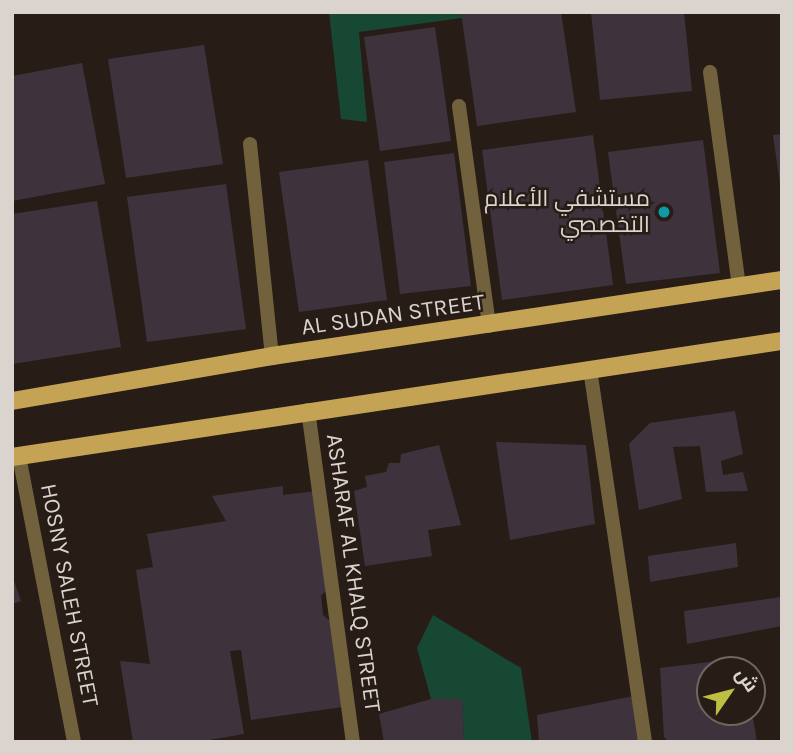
<!DOCTYPE html>
<meta charset="utf-8">
<style>
body{margin:0}
#map{position:relative;width:794px;height:754px;overflow:hidden;background:#281d16;font-family:Karla,Cairo,sans-serif}
div>[style]{position:absolute}
[style*='--x']{left:calc(var(--x)*1px);top:calc(var(--y)*1px);width:calc(var(--w)*1px);rotate:calc(var(--a)*1deg)}
.green>*{inset:0;background:#174834}
.building>*{inset:0;background:#3e333d}
.minor>*{height:14px;margin:-7px;padding:0 7px;transform-origin:7px;border-radius:7px;background:#71623d}
.primary>*{height:18px;margin:-9px;padding:0 9px;transform-origin:9px;border-radius:9px;background:#c4a454}
.dots>*{width:19px;height:19px;translate:-50% -50%;box-sizing:border-box;border:4px solid #281d16;border-radius:50%}
span{translate:-50% -50%;white-space:nowrap;text-align:center;line-height:1.15;-webkit-text-stroke:5px #281d16;paint-order:stroke}
.poi-label{font-size:23px;color:#dad3ce}
.right{translate:-100% -50%;text-align:right}
.street-label{font-size:23px;color:#dad3ce}
.frame{position:absolute;inset:0;border:14px solid #dad3ce;pointer-events:none}
.north{position:absolute;left:696px;top:656px;width:70px;height:70px;box-sizing:border-box;background:#281d16;border:2px solid #6f6660;border-radius:50%;rotate:55deg;font-size:19px;font-weight:700;line-height:28px;text-align:center;color:#dad3ce}
.north::after{content:'';display:block;margin:auto;width:24px;height:32px;background:#bebf42;clip-path:polygon(50% 0,100% 100%,50% 72%,0 100%)}
</style>
<div id="map">
<div class="green">
<div style="clip-path:polygon(329px 12px,506px 12px,359px 32px,367px 122px,341px 119px)"></div>
<div style="clip-path:polygon(433px 615px,521px 668px,532px 742px,464px 742px,462px 700px,431px 699px,417px 648px)"></div>
</div>
<div class="building">
<div style="clip-path:polygon(461px 12px,561px 12px,576px 112px,477px 126px)"></div>
<div style="clip-path:polygon(591px 12px,684px 12px,692px 91px,600px 100px)"></div>
<div style="clip-path:polygon(435px 27px,451px 141px,380px 151px,364px 37px)"></div>
<div style="clip-path:polygon(204px 45px,223px 164px,126px 178px,108px 59px)"></div>
<div style="clip-path:polygon(82px 63px,105px 184px,12px 201px,12px 76px)"></div>
<div style="clip-path:polygon(782px 134px,782px 184px,780px 184px,773px 135px)"></div>
<div style="clip-path:polygon(593px 135px,613px 285px,502px 300px,482px 150px)"></div>
<div style="clip-path:polygon(703px 140px,720px 273px,626px 284px,608px 152px)"></div>
<div style="clip-path:polygon(454px 153px,471px 286px,400px 294px,384px 162px)"></div>
<div style="clip-path:polygon(368px 160px,387px 300px,299px 312px,279px 172px)"></div>
<div style="clip-path:polygon(226px 184px,246px 329px,147px 342px,127px 197px)"></div>
<div style="clip-path:polygon(97px 201px,121px 347px,12px 364px,12px 214px)"></div>
<div style="clip-path:polygon(735px 411px,743px 454px,721px 461px,723px 475px,743px 472px,748px 491px,706px 492px,700px 446px,673px 447px,682px 499px,639px 510px,629px 444px,650px 423px)"></div>
<div style="clip-path:polygon(496px 442px,586px 445px,595px 524px,510px 540px)"></div>
<div style="clip-path:polygon(439px 445px,461px 525px,428px 530px,432px 556px,365px 566px,354px 491px,367px 487px,365px 476px,386px 472px,389px 463px,400px 463px,401px 454px)"></div>
<div style="clip-path:polygon(283px 486px,283px 495px,316px 491px,329px 587px,321px 596px,323px 615px,331px 622px,343px 707px,251px 720px,241px 650px,230px 651px,244px 734px,197px 742px,133px 742px,120px 661px,150px 664px,136px 570px,153px 567px,147px 534px,226px 521px,212px 496px)"></div>
<div style="clip-path:polygon(736px 543px,738px 567px,650px 582px,648px 556px)"></div>
<div style="clip-path:polygon(12px 575px,21px 601px,12px 604px)"></div>
<div style="clip-path:polygon(781px 597px,782px 626px,687px 644px,684px 611px)"></div>
<div style="clip-path:polygon(726px 660px,728px 670px,710px 670px,710px 712px,752px 712px,757px 742px,669px 742px,664px 737px,660px 668px)"></div>
<div style="clip-path:polygon(634px 696px,641px 742px,539px 742px,537px 715px)"></div>
<div style="clip-path:polygon(431px 699px,462px 699px,464px 742px,384px 742px,379px 714px)"></div>
</div>
<div class="minor">
<div style="--x:710;--y:72;--w:216;--a:82.3"></div>
<div style="--x:459;--y:106;--w:222;--a:82.2"></div>
<div style="--x:250;--y:144;--w:213;--a:84.1"></div>
<div style="--x:590;--y:369;--w:377;--a:81.6"></div>
<div style="--x:308;--y:410;--w:335;--a:82.3"></div>
<div style="--x:19;--y:456;--w:291;--a:79.1"></div>
</div>
<div class="primary">
<div style="--x:12;--y:401;--w:264;--a:-9.8"></div>
<div style="--x:272;--y:356;--w:516;--a:-8.48"></div>
<div style="--x:12;--y:457;--w:779;--a:-8.57"></div>
</div>
<div class="dots">
<div style="left:664px;top:212px;background:#0f9aa8"></div>
</div>
<div class="poi-label">
<span class="right" style="left:650px;top:212px">مستشفي الأعلام<br>التخصصي</span>
</div>
<div class="street-label">
<span style="left:393px;top:315px;rotate:-8deg">AL SUDAN STREET</span>
<span style="left:353px;top:573px;rotate:82deg">ASHARAF AL KHALQ STREET</span>
<span style="left:69px;top:595px;rotate:79deg">HOSNY SALEH STREET</span>
</div>
<div class="frame"></div>
<div class="north">ش</div>
</div>
